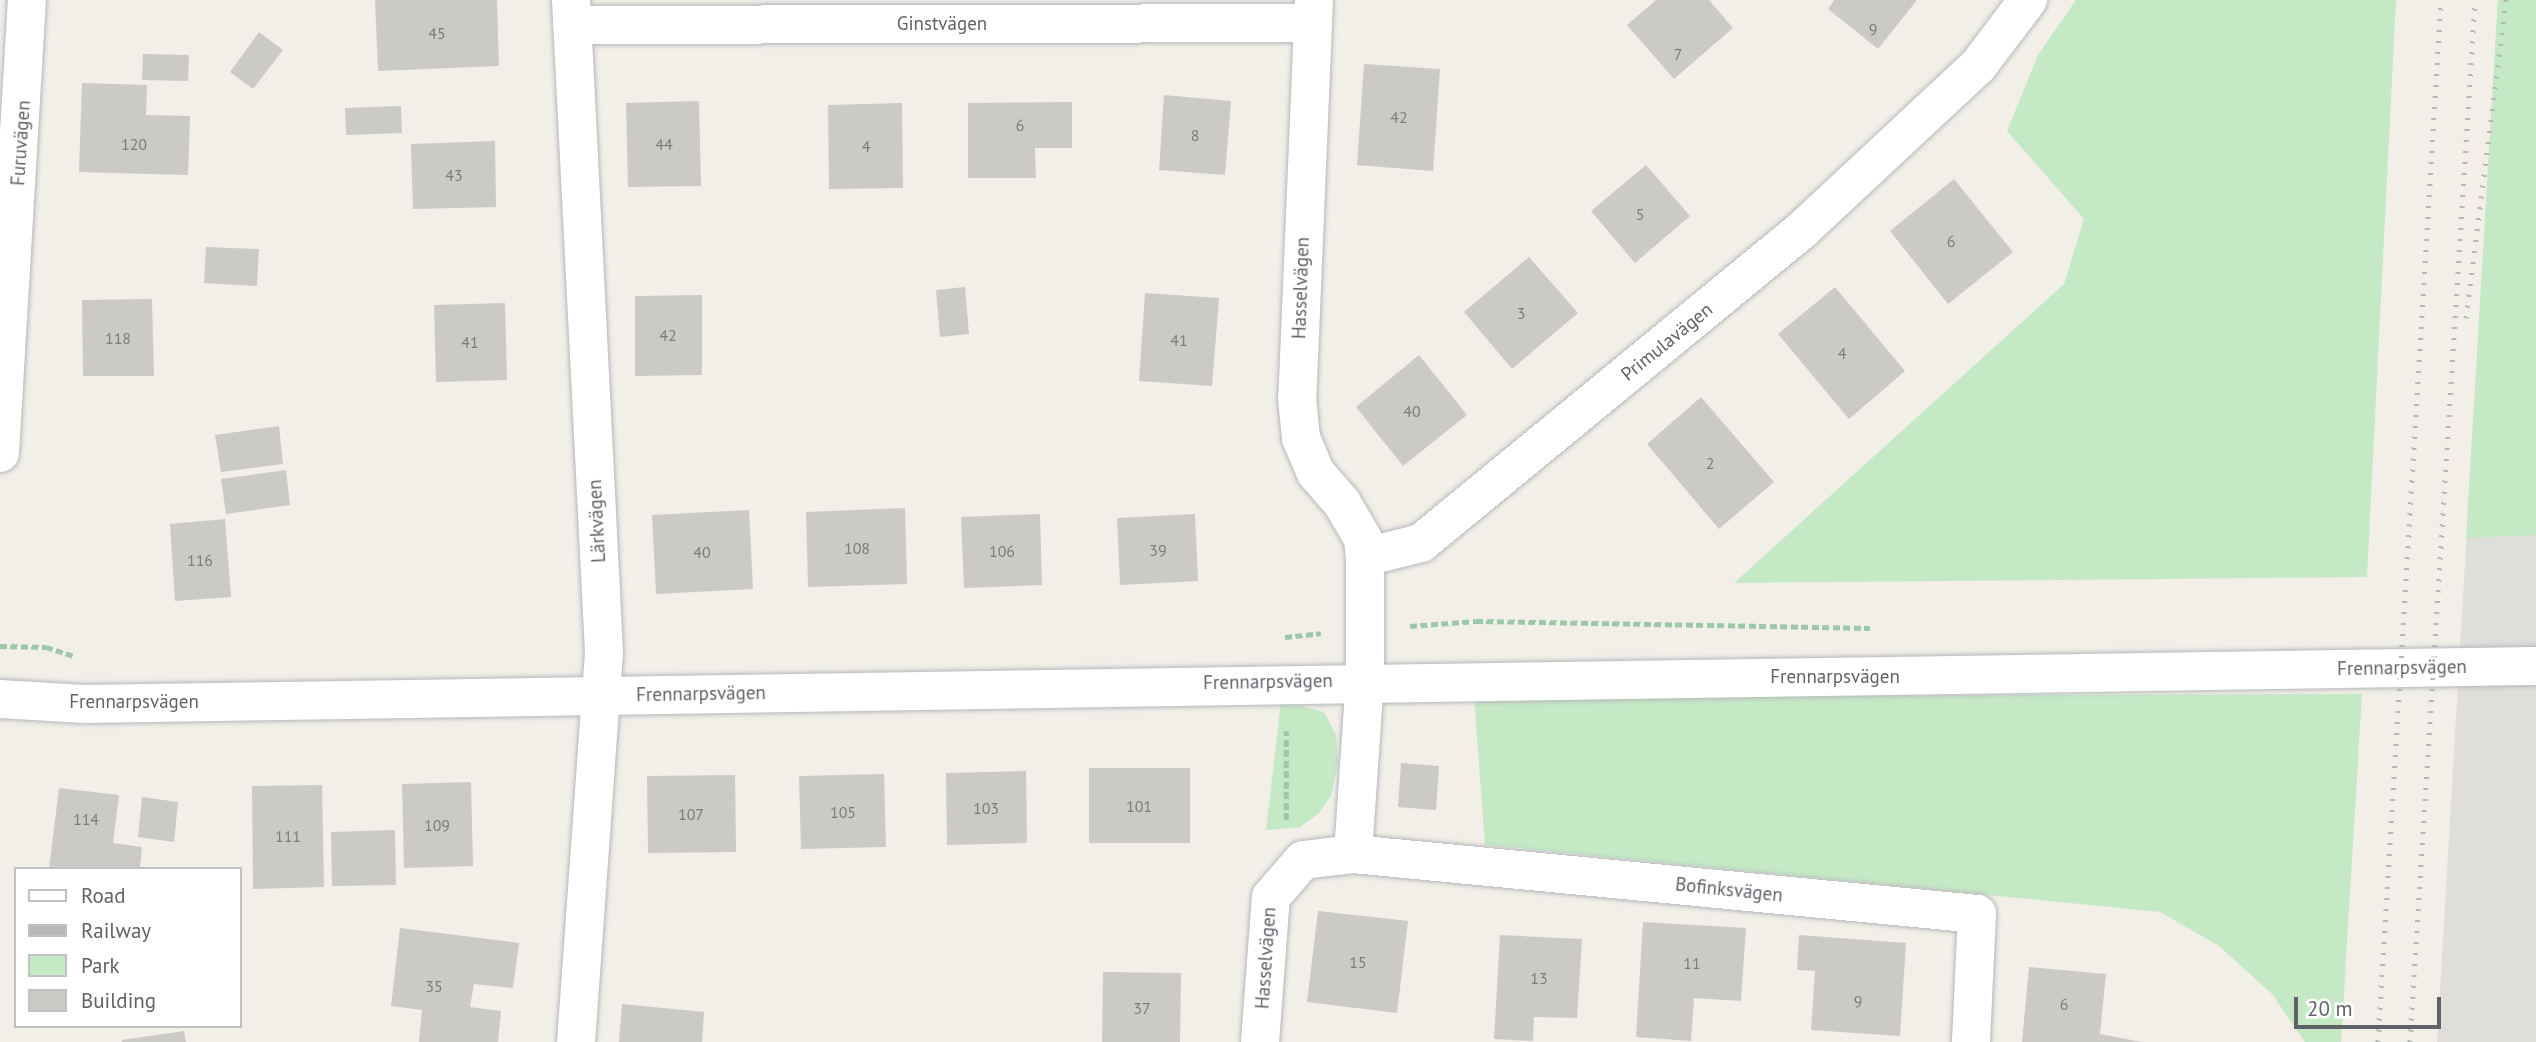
<!DOCTYPE html>
<meta charset="utf-8">
<style>
body{margin:0}
#map{position:relative;width:2536px;height:1042px;overflow:hidden;background:#f1efe8;font-family:"PT Sans",sans-serif}
div>[style]{position:absolute}
[style*='--x']{left:calc(var(--x)*1px);top:calc(var(--y)*1px);width:calc(var(--w)*1px);rotate:calc(var(--a)*1deg)}
.industrial>*{inset:0;background:#e0deda}
.green>*{inset:0;background:#c5e8c5}
.building>*{inset:0;background:#cccac5}
.path>*{height:4.5px;margin-top:-2.25px;transform-origin:0;background:repeating-linear-gradient(90deg,#9cc7a9 0 7px,transparent 0 10.5px)}
.roads{filter:drop-shadow(0 0 2px #b5b8bc) drop-shadow(0 0 2px #b5b8bc)}
.minor>*{height:38px;margin:-19px;padding:0 19px;transform-origin:19px;border-radius:19px;background:#fff}
.tertiary>*{height:38px;margin:-19px;padding:0 19px;transform-origin:19px;border-radius:19px;background:#fff}
.rail>*{height:5px;margin-top:-2.5px;transform-origin:0;background:repeating-linear-gradient(90deg,#b6b7b8 0 2px,transparent 0 11px)}
span{translate:-50% -50%;white-space:nowrap;text-align:center;line-height:1.15;-webkit-text-stroke:6px #fff;paint-order:stroke}
.number-label{font-size:16px;color:#7a7d7f}
.number-label span{-webkit-text-stroke-width:0}
.street-label{font-size:19px;color:#5f6368}
.legend{position:absolute;left:14px;top:867px;width:228px;height:161px;box-sizing:border-box;background:#fff;border:2px solid #bfc1c3;margin:0;padding:9px 12px;list-style:none;font-size:21px;color:#5f6368}
.legend li{display:flex;align-items:center;gap:14px;height:35px}
.legend b{width:35px;border:2px solid #bfc1c3}
.scale{position:absolute;left:2294px;top:997px;width:147px;height:32px;box-sizing:border-box;border:4px solid #5f6368;border-top:0;padding-left:9px;font-size:21px;line-height:24px;white-space:nowrap;color:#5f6368;-webkit-text-stroke:5px #fff;paint-order:stroke}
</style>
<div id="map">
<div class="industrial">
<div style="clip-path:polygon(2498px 0,2536px 0,2536px 1042px,2437px 1042px)"></div>
</div>
<div class="green">
<div style="clip-path:polygon(2076px 0,2396px 0,2367px 577px,1734px 583px,2064px 284px,2084px 219px,2007px 131px,2038px 55px)"></div>
<div style="clip-path:polygon(2498px 0,2536px 0,2536px 535px,2466px 538px)"></div>
<div style="clip-path:polygon(2362px 694px,2341px 1042px,2305px 1042px,2272px 994px,2219px 946px,2160px 912px,1485px 845px,1474px 697px)"></div>
<div style="clip-path:polygon(1281px 701px,1324px 712px,1336px 735px,1338px 763px,1331px 796px,1319px 813px,1300px 827px,1266px 830px)"></div>
</div>
<div class="building">
<div style="clip-path:polygon(375px 0,497px 0,499px 66px,378px 71px)"></div>
<div style="clip-path:polygon(1656px 0,1709px 0,1733px 28px,1674px 79px,1627px 25px)"></div>
<div style="clip-path:polygon(1834px 0,1917px 0,1878px 49px,1828px 9px)"></div>
<div style="clip-path:polygon(259px 32px,283px 50px,253px 89px,230px 72px)"></div>
<div style="clip-path:polygon(143px 54px,189px 55px,188px 81px,142px 80px)"></div>
<div style="clip-path:polygon(1364px 64px,1440px 69px,1433px 171px,1357px 165px)"></div>
<div style="clip-path:polygon(82px 83px,147px 85px,146px 115px,190px 116px,188px 175px,79px 172px)"></div>
<div style="clip-path:polygon(1164px 95px,1231px 101px,1225px 175px,1159px 170px)"></div>
<div style="clip-path:polygon(699px 101px,701px 186px,628px 187px,626px 103px)"></div>
<div style="clip-path:polygon(1072px 102px,1072px 148px,1035px 148px,1036px 178px,968px 178px,968px 103px)"></div>
<div style="clip-path:polygon(902px 103px,903px 188px,829px 189px,828px 105px)"></div>
<div style="clip-path:polygon(401px 106px,402px 133px,346px 135px,345px 108px)"></div>
<div style="clip-path:polygon(495px 141px,496px 207px,413px 209px,411px 144px)"></div>
<div style="clip-path:polygon(1646px 165px,1690px 216px,1635px 263px,1591px 211px)"></div>
<div style="clip-path:polygon(1954px 179px,2013px 252px,1948px 304px,1890px 231px)"></div>
<div style="clip-path:polygon(206px 247px,259px 249px,257px 286px,204px 283px)"></div>
<div style="clip-path:polygon(1529px 257px,1578px 313px,1512px 369px,1464px 312px)"></div>
<div style="clip-path:polygon(965px 287px,969px 334px,940px 337px,936px 290px)"></div>
<div style="clip-path:polygon(1835px 287px,1905px 371px,1849px 419px,1778px 334px)"></div>
<div style="clip-path:polygon(1145px 293px,1219px 298px,1212px 386px,1139px 381px)"></div>
<div style="clip-path:polygon(702px 295px,702px 375px,635px 376px,635px 296px)"></div>
<div style="clip-path:polygon(152px 299px,154px 376px,83px 376px,82px 300px)"></div>
<div style="clip-path:polygon(505px 303px,507px 380px,436px 382px,434px 305px)"></div>
<div style="clip-path:polygon(1419px 355px,1467px 415px,1403px 466px,1356px 407px)"></div>
<div style="clip-path:polygon(1701px 397px,1774px 482px,1719px 529px,1647px 444px)"></div>
<div style="clip-path:polygon(279px 426px,283px 464px,221px 472px,215px 435px)"></div>
<div style="clip-path:polygon(286px 470px,290px 505px,226px 514px,221px 479px)"></div>
<div style="clip-path:polygon(905px 508px,907px 584px,808px 587px,806px 512px)"></div>
<div style="clip-path:polygon(749px 510px,753px 589px,656px 594px,652px 515px)"></div>
<div style="clip-path:polygon(1040px 514px,1042px 585px,964px 588px,961px 517px)"></div>
<div style="clip-path:polygon(1195px 514px,1198px 581px,1120px 585px,1117px 518px)"></div>
<div style="clip-path:polygon(225px 519px,231px 597px,175px 601px,170px 524px)"></div>
<div style="clip-path:polygon(1401px 763px,1439px 766px,1436px 810px,1398px 807px)"></div>
<div style="clip-path:polygon(1089px 768px,1190px 768px,1190px 843px,1089px 843px)"></div>
<div style="clip-path:polygon(1026px 771px,1027px 843px,947px 845px,946px 773px)"></div>
<div style="clip-path:polygon(884px 774px,886px 847px,801px 849px,799px 776px)"></div>
<div style="clip-path:polygon(735px 775px,736px 852px,648px 853px,647px 776px)"></div>
<div style="clip-path:polygon(471px 782px,473px 866px,404px 868px,402px 784px)"></div>
<div style="clip-path:polygon(322px 785px,324px 887px,253px 889px,252px 786px)"></div>
<div style="clip-path:polygon(59px 788px,119px 795px,113px 843px,142px 847px,140px 869px,49px 869px)"></div>
<div style="clip-path:polygon(142px 797px,178px 802px,174px 842px,138px 837px)"></div>
<div style="clip-path:polygon(395px 830px,396px 885px,332px 886px,331px 832px)"></div>
<div style="clip-path:polygon(1318px 911px,1408px 921px,1397px 1013px,1307px 1002px)"></div>
<div style="clip-path:polygon(1643px 922px,1746px 928px,1741px 1001px,1694px 998px,1691px 1041px,1636px 1037px)"></div>
<div style="clip-path:polygon(400px 928px,519px 943px,513px 988px,474px 984px,470px 1007px,501px 1011px,498px 1042px,419px 1042px,422px 1010px,391px 1006px)"></div>
<div style="clip-path:polygon(1500px 935px,1582px 939px,1577px 1018px,1534px 1017px,1533px 1041px,1494px 1039px)"></div>
<div style="clip-path:polygon(1799px 935px,1906px 943px,1900px 1036px,1811px 1030px,1815px 971px,1797px 970px)"></div>
<div style="clip-path:polygon(2029px 967px,2106px 974px,2100px 1034px,2142px 1042px,2022px 1042px)"></div>
<div style="clip-path:polygon(1103px 972px,1181px 973px,1180px 1042px,1102px 1042px)"></div>
<div style="clip-path:polygon(622px 1004px,704px 1012px,702px 1042px,619px 1042px)"></div>
<div style="clip-path:polygon(184px 1031px,186px 1042px,122px 1042px,122px 1040px)"></div>
</div>
<div class="path">
<div style="--x:1410;--y:626;--w:66;--a:-4.3"></div>
<div style="--x:1476;--y:621;--w:394;--a:1"></div>
<div style="--x:1285;--y:637;--w:36;--a:-6"></div>
<div style="--x:0;--y:646;--w:46;--a:1.2"></div>
<div style="--x:46;--y:647;--w:28;--a:18"></div>
<div style="--x:1286;--y:820;--w:89;--a:-90"></div>
</div>
<div class="roads">
<div class="minor">
<div style="--x:571;--y:0;--w:653;--a:87.1"></div>
<div style="--x:604;--y:652;--w:391;--a:94.1"></div>
<div style="--x:1314;--y:0;--w:398;--a:92.4"></div>
<div style="--x:1297;--y:398;--w:40;--a:84.3"></div>
<div style="--x:1301;--y:438;--w:38;--a:67"></div>
<div style="--x:1316;--y:473;--w:40;--a:49"></div>
<div style="--x:1342;--y:503;--w:42;--a:59.7"></div>
<div style="--x:1363;--y:539;--w:18;--a:84"></div>
<div style="--x:572;--y:25;--w:741;--a:-0.15"></div>
<div style="--x:0;--y:453;--w:454;--a:-86.6"></div>
<div style="--x:1353;--y:854;--w:627;--a:5.49"></div>
<div style="--x:1977;--y:914;--w:128;--a:92.7"></div>
<div style="--x:1260;--y:1042;--w:145;--a:-85.7"></div>
<div style="--x:1271;--y:897;--w:49;--a:-49.1"></div>
<div style="--x:1303;--y:860;--w:50;--a:-6.8"></div>
<div style="--x:1353;--y:854;--w:175;--a:-86.1"></div>
<div style="--x:1365;--y:679;--w:122;--a:-90"></div>
<div style="--x:1365;--y:557;--w:58;--a:-14"></div>
<div style="--x:1421;--y:543;--w:493;--a:-39.4"></div>
<div style="--x:1802;--y:230;--w:241;--a:-43"></div>
<div style="--x:1978;--y:66;--w:83;--a:-52.9"></div>
</div>
<div class="tertiary">
<div style="--x:0;--y:699;--w:84;--a:3.4"></div>
<div style="--x:84;--y:704;--w:2452;--a:-0.89"></div>
</div>
</div>
<div class="rail">
<div style="--x:2466;--y:318;--w:321;--a:-82.8"></div>
<div style="--x:2378;--y:1042;--w:1044;--a:-86.54"></div>
<div style="--x:2410;--y:1042;--w:1044;--a:-86.43"></div>
</div>
<div class="number-label">
<span style="left:1873px;top:29px">9</span>
<span style="left:437px;top:33px">45</span>
<span style="left:1678px;top:54px">7</span>
<span style="left:1399px;top:117px">42</span>
<span style="left:1020px;top:125px">6</span>
<span style="left:1195px;top:135px">8</span>
<span style="left:134px;top:144px">120</span>
<span style="left:664px;top:144px">44</span>
<span style="left:866px;top:146px">4</span>
<span style="left:454px;top:175px">43</span>
<span style="left:1640px;top:214px">5</span>
<span style="left:1951px;top:241px">6</span>
<span style="left:1521px;top:313px">3</span>
<span style="left:668px;top:335px">42</span>
<span style="left:118px;top:338px">118</span>
<span style="left:1179px;top:340px">41</span>
<span style="left:470px;top:342px">41</span>
<span style="left:1842px;top:353px">4</span>
<span style="left:1412px;top:411px">40</span>
<span style="left:1710px;top:463px">2</span>
<span style="left:857px;top:548px">108</span>
<span style="left:1158px;top:550px">39</span>
<span style="left:1002px;top:551px">106</span>
<span style="left:702px;top:552px">40</span>
<span style="left:200px;top:560px">116</span>
<span style="left:1139px;top:806px">101</span>
<span style="left:986px;top:808px">103</span>
<span style="left:843px;top:812px">105</span>
<span style="left:691px;top:814px">107</span>
<span style="left:86px;top:819px">114</span>
<span style="left:437px;top:825px">109</span>
<span style="left:288px;top:836px">111</span>
<span style="left:1358px;top:962px">15</span>
<span style="left:1692px;top:963px">11</span>
<span style="left:1539px;top:978px">13</span>
<span style="left:434px;top:986px">35</span>
<span style="left:1858px;top:1001px">9</span>
<span style="left:2064px;top:1004px">6</span>
<span style="left:1142px;top:1008px">37</span>
</div>
<div class="street-label">
<span style="left:942px;top:24px">Ginstvägen</span>
<span style="left:21px;top:143px;rotate:-86deg">Furuvägen</span>
<span style="left:1301px;top:288px;rotate:-88deg">Hasselvägen</span>
<span style="left:1667px;top:342px;rotate:-39deg">Primulavägen</span>
<span style="left:597px;top:521px;rotate:-93deg">Lärkvägen</span>
<span style="left:2402px;top:668px;rotate:-1deg">Frennarpsvägen</span>
<span style="left:1835px;top:677px">Frennarpsvägen</span>
<span style="left:1268px;top:682px;rotate:-1deg">Frennarpsvägen</span>
<span style="left:701px;top:694px;rotate:-1deg">Frennarpsvägen</span>
<span style="left:134px;top:702px">Frennarpsvägen</span>
<span style="left:1729px;top:890px;rotate:6deg">Bofinksvägen</span>
<span style="left:1266px;top:958px;rotate:-86deg">Hasselvägen</span>
</div>
<ul class="legend">
<li><b style="height:9px;background:#fff"></b>Road</li>
<li><b style="height:9px;background:#b6b7b8"></b>Railway</li>
<li><b style="height:19px;background:#c5e8c5"></b>Park</li>
<li><b style="height:19px;background:#cccac5"></b>Building</li>
</ul>
<div class="scale">20 m</div>
</div>
